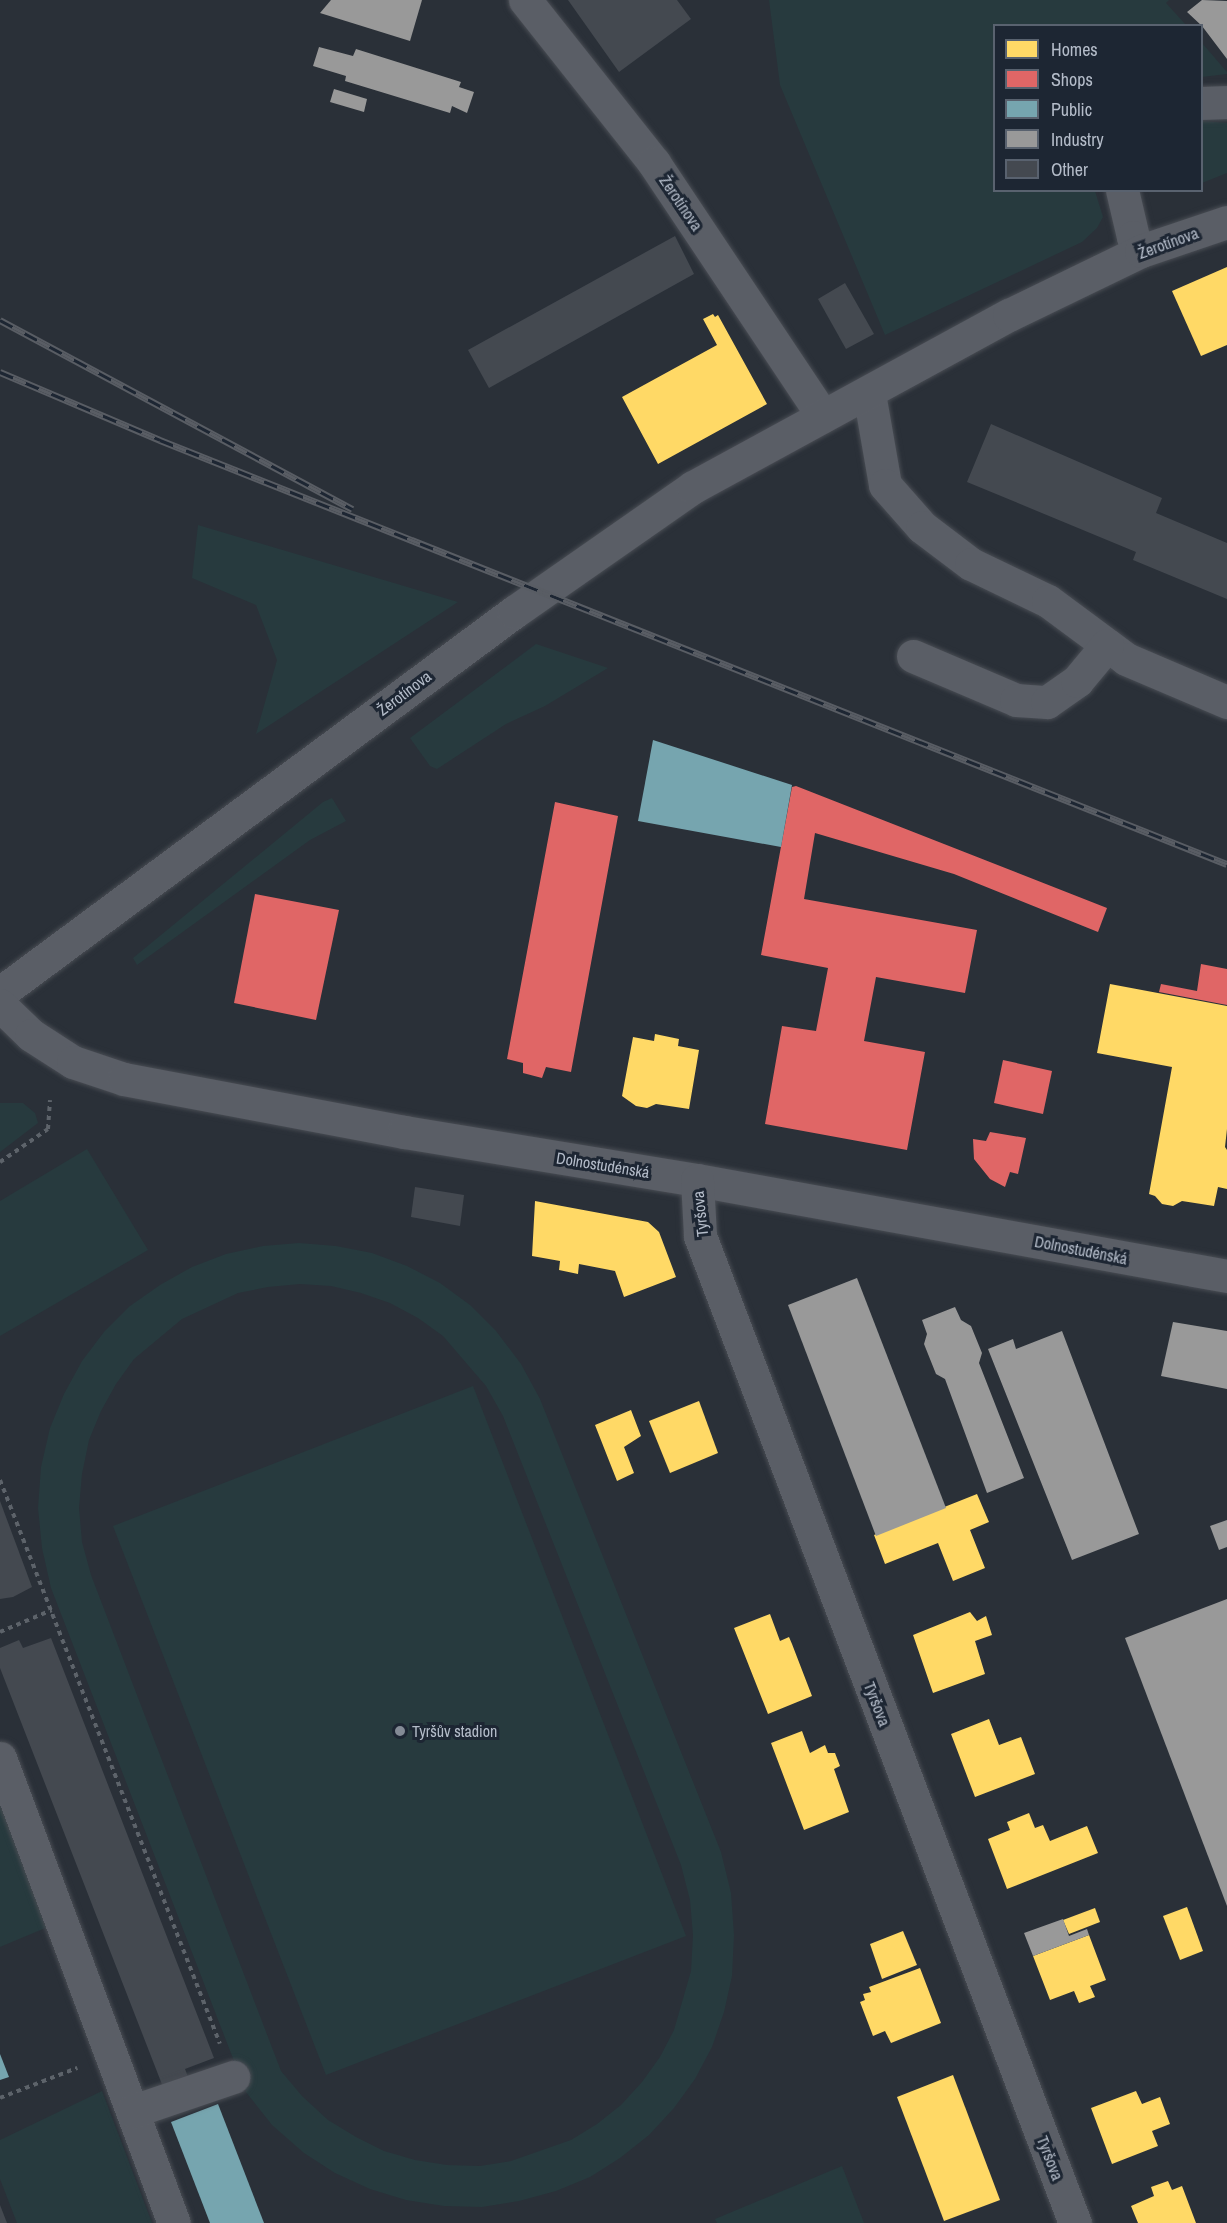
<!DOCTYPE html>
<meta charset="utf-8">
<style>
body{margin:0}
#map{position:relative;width:1227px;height:2223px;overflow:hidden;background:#2a3038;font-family:"Archivo Narrow",sans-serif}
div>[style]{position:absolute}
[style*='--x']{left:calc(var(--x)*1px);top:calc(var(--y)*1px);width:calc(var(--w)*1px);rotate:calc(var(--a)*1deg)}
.green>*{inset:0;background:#273a3e}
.homes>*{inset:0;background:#ffd966}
.shops>*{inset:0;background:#e06666}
.public>*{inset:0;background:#76a5af}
.industry>*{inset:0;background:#999}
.building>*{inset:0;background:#444950}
.path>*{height:4px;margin-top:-2px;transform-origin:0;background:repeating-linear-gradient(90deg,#5d636a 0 4.5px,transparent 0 9px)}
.roads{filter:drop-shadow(0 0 2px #484c53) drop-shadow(0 0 2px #484c53)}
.minor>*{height:33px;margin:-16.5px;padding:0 16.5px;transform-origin:16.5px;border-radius:16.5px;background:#5a5e66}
.rail>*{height:7px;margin-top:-3.5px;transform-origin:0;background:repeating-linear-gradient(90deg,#1d2633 0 14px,#595d64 0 28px);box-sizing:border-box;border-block:2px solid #595d64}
.dots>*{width:16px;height:16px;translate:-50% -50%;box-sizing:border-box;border:3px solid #1d2633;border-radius:50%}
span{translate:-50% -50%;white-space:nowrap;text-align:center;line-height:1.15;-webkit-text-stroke:6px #1d2633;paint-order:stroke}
.street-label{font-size:16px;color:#b4bcc9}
.poi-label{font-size:16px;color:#b4bcc9}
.left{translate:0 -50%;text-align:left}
.legend{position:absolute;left:993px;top:24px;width:210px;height:168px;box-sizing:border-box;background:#1d2633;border:2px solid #59626f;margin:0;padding:8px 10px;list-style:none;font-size:18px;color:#b4bcc9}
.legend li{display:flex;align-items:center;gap:12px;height:30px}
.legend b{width:30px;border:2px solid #59626f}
</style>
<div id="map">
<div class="green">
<div style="clip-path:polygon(769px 0,1169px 0,1166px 3px,1186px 25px,994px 26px,994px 190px,1095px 191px,1103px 217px,1097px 228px,1082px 242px,885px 335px,780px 85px)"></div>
<div style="clip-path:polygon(1202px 43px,1227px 72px,1227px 74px,1202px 77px)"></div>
<div style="clip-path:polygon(1202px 121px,1227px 123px,1227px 173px,1202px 183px)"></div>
<div style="clip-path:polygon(198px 525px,458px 602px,256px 734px,277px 660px,256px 605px,192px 578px)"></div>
<div style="clip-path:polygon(536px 644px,608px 668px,545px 706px,506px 724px,437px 769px,430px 766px,410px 738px)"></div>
<div style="clip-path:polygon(332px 798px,346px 821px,310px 840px,137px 965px,133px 958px,323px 802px)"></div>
<div style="clip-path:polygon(0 1103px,23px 1103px,35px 1113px,38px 1123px,0 1152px)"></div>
<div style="clip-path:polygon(87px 1149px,148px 1250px,0 1336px,0 1201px)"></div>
<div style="clip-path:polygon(evenodd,299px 1243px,336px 1246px,372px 1253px,407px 1266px,440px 1283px,470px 1305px,496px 1331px,521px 1364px,540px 1399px,721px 1852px,731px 1893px,734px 1935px,732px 1976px,724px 2012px,712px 2047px,695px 2079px,674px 2108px,649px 2135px,620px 2158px,590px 2177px,556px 2191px,519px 2201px,482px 2207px,444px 2206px,406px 2200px,370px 2189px,335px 2173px,304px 2153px,272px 2125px,246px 2092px,51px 1588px,42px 1548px,38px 1508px,41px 1467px,50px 1428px,64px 1394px,82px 1361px,104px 1332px,130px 1306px,160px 1285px,192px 1267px,226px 1254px,263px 1246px,299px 1243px,300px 1284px,331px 1286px,361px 1293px,390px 1303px,418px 1318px,443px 1336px,486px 1386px,503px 1416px,681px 1865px,690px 1900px,693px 1935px,691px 1971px,674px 2030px,660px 2057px,642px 2082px,621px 2105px,597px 2124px,571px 2140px,511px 2161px,480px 2166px,447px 2165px,415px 2160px,384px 2151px,356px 2137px,328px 2120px,302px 2096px,281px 2071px,91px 1575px,82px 1542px,79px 1508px,82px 1474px,89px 1440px,101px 1411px,116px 1384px,134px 1359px,182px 1319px,238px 1293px,268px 1287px,300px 1284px)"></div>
<div style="clip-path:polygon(473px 1386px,686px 1936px,326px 2075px,113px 1526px)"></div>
<div style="clip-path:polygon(0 1797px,50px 1926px,0 1947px)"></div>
<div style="clip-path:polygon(102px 2091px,152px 2223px,17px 2223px,0 2179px,0 2140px)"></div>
<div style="clip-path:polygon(842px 2166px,864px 2223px,717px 2223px,715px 2219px)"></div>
</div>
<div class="homes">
<div style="clip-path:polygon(1227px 267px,1227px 345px,1201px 356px,1172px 291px)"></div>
<div style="clip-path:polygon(713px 314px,715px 317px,718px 315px,767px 404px,658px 464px,622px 397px,717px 345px,703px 319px)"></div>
<div style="clip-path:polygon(1110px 984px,1227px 1006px,1227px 1129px,1225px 1147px,1227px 1150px,1227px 1189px,1218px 1187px,1214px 1206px,1182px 1201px,1173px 1206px,1162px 1204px,1155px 1196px,1149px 1194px,1172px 1067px,1097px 1053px)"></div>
<div style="clip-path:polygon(655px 1034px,679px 1039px,678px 1046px,699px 1050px,689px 1109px,656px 1104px,647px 1108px,636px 1106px,622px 1096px,633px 1037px,654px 1041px)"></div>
<div style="clip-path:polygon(535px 1201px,648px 1222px,659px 1232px,676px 1277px,624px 1297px,615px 1271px,579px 1264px,578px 1274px,559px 1270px,560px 1261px,532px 1256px)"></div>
<div style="clip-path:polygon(699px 1401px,718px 1453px,670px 1473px,649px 1421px)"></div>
<div style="clip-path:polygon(631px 1410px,641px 1436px,624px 1447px,634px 1473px,617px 1481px,595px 1425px)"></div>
<div style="clip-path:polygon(977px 1494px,989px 1522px,970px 1530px,985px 1568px,953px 1581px,938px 1543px,885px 1564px,874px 1535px)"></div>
<div style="clip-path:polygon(970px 1612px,977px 1621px,986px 1616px,992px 1635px,975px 1641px,985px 1674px,933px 1693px,913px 1635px)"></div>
<div style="clip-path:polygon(770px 1614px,780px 1641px,789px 1637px,792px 1644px,812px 1696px,768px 1714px,734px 1628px)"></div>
<div style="clip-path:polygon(989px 1719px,999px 1745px,1021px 1737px,1035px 1774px,975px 1797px,951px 1734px)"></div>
<div style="clip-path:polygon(802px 1731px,810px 1753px,825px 1745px,828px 1753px,835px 1753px,840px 1766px,834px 1769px,849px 1812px,804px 1830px,771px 1743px)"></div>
<div style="clip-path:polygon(1029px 1813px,1035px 1828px,1043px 1825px,1050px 1841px,1087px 1826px,1098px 1853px,1007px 1889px,988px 1839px,1010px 1830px,1007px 1822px)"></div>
<div style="clip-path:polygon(1187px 1907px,1203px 1951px,1180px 1960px,1163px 1916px)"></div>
<div style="clip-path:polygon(1095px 1908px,1100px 1922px,1069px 1934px,1063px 1920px)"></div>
<div style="clip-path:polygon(903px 1931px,917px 1965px,882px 1979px,870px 1944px)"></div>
<div style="clip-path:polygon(1089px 1935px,1106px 1980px,1090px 1986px,1095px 1997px,1079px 2003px,1074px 1991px,1050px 2000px,1033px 1956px)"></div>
<div style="clip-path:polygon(920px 1968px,941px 2023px,891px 2043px,885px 2031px,873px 2036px,860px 2002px,865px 2000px,863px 1994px,871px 1992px,869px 1987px)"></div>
<div style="clip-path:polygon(953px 2075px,1000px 2200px,944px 2221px,897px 2097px)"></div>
<div style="clip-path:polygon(1136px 2091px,1142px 2104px,1160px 2097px,1170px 2124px,1152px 2131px,1158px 2146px,1112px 2164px,1091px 2108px)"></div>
<div style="clip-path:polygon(1168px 2181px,1172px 2190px,1182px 2186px,1196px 2223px,1138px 2223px,1131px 2206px,1154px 2196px,1151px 2187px)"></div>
</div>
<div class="shops">
<div style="clip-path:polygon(796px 786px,1107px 908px,1098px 932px,954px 874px,815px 833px,804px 899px,977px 930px,965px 993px,876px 977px,864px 1041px,925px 1052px,907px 1150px,765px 1124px,782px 1026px,816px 1031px,828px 968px,761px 955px,792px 787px)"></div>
<div style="clip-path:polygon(555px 802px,618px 816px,571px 1072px,546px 1067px,542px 1078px,523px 1073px,523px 1063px,507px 1059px)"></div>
<div style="clip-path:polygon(255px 894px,339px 910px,316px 1020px,234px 1003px)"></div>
<div style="clip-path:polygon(1201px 964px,1227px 969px,1227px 1005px,1159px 992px,1161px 984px,1197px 991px)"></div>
<div style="clip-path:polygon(1003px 1060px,1052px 1071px,1043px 1114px,994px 1103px)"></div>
<div style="clip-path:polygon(990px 1132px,1026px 1138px,1018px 1174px,1010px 1172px,1005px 1187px,990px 1179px,974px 1159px,973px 1139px,986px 1141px)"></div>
</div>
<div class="public">
<div style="clip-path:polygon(653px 740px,792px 785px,781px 847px,638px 821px)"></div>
<div style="clip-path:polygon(0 2054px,9px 2077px,0 2080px)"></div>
<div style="clip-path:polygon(218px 2104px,264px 2223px,210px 2223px,171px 2122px)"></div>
</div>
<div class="industry">
<div style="clip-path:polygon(331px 0,422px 0,410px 41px,320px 13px)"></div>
<div style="clip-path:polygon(1202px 0,1227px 1px,1227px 59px,1202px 26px,1187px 12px)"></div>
<div style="clip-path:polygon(319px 47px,353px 56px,356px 49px,461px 82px,459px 87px,474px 92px,467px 113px,452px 106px,450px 113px,345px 81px,346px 76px,313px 66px)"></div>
<div style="clip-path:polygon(334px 89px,367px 99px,364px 112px,330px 102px)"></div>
<div style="clip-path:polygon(857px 1278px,946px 1508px,876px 1536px,788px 1305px)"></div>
<div style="clip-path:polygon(955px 1307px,961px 1320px,971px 1326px,982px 1353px,979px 1363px,1024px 1478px,987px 1493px,945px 1379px,936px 1374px,924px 1344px,927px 1334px,922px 1320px)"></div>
<div style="clip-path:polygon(1173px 1322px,1227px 1331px,1227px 1389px,1161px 1376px)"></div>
<div style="clip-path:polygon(1062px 1331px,1139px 1534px,1072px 1560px,988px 1349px,1013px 1339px,1016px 1349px)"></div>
<div style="clip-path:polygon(1227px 1520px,1227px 1547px,1219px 1550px,1210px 1526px)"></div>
<div style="clip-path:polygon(1227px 1599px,1227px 1906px,1125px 1638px)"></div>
<div style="clip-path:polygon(1063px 1919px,1069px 1936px,1087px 1929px,1089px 1935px,1033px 1956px,1024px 1933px)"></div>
</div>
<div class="building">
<div style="clip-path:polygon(568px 0,677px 0,691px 19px,619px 72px)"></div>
<div style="clip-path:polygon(675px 236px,694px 274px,489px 388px,468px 350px)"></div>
<div style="clip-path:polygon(845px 283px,874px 334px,846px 349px,818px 299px)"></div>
<div style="clip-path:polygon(991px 424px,1162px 498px,1156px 513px,1227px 543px,1227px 599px,1133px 560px,1136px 552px,967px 482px)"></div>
<div style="clip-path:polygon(415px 1187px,464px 1195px,460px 1226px,411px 1217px)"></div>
<div style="clip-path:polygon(0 1501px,32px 1587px,13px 1597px,0 1599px)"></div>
<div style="clip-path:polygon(51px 1638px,214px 2058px,185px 2069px,188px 2077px,163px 2087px,0 1668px,0 1648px,19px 1640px,23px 1648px)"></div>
<div style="clip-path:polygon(0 2205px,7px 2223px,0 2223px)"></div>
</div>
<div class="path">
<div style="--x:0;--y:1162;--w:58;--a:-34.5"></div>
<div style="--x:48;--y:1129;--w:29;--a:-86"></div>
<div style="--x:0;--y:1480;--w:605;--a:68.69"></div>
<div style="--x:0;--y:1632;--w:56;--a:-22.9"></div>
<div style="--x:0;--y:2098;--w:83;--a:-21.3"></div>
</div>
<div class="roads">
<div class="minor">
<div style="--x:525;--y:0;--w:208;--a:51.6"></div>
<div style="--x:654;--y:163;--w:304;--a:56.3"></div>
<div style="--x:1202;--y:103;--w:25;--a:-2"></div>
<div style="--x:1122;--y:190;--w:48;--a:76.8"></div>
<div style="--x:1133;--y:237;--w:16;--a:60"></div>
<div style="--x:869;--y:393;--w:93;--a:80.1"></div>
<div style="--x:885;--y:485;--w:56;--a:48.6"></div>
<div style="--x:922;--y:527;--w:61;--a:37.1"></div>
<div style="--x:971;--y:564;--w:85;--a:25.7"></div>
<div style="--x:1048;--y:601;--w:97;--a:36.6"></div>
<div style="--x:1126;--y:659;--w:110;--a:23.1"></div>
<div style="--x:913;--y:656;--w:112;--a:23.1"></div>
<div style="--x:1016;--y:700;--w:31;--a:4"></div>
<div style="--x:1047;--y:702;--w:37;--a:-35"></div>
<div style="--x:1077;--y:681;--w:47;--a:-50.2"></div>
<div style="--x:0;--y:993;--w:640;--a:-36.55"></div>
<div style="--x:514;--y:612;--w:218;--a:-34.9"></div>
<div style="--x:693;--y:487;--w:360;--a:-28.6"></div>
<div style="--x:1009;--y:315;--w:147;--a:-25.9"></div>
<div style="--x:1141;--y:251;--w:91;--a:-18.6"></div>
<div style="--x:0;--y:1005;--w:43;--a:44.1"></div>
<div style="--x:31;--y:1035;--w:50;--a:32.7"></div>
<div style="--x:73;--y:1062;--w:54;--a:18.4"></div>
<div style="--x:124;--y:1079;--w:285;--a:10.7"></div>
<div style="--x:404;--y:1132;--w:297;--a:9.3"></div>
<div style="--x:697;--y:1180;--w:539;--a:10.27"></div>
<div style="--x:697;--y:1180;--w:56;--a:86.9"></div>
<div style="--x:700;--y:1236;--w:1056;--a:69.2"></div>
<div style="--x:0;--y:1758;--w:496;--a:69.5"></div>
<div style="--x:133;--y:2111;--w:106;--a:-18.8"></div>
</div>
</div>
<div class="rail">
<div style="--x:0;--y:320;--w:400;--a:28.2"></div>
<div style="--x:0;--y:372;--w:174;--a:23"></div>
<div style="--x:160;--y:440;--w:1148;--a:21.67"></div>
</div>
<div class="dots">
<div style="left:400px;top:1731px;background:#848b96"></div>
</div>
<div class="street-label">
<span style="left:681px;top:203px;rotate:56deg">Žerotínova</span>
<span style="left:1168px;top:243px;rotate:-20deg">Žerotínova</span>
<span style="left:404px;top:693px;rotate:-37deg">Žerotínova</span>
<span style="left:603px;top:1165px;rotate:9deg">Dolnostudénská</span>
<span style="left:700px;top:1214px;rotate:-96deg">Tyršova</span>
<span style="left:1081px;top:1250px;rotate:11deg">Dolnostudénská</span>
<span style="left:877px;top:1704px;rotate:69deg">Tyršova</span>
<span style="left:1050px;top:2158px;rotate:69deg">Tyršova</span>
</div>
<div class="poi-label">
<span class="left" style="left:412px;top:1731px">Tyršův stadion</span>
</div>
<ul class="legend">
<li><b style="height:16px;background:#ffd966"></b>Homes</li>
<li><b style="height:16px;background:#e06666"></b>Shops</li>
<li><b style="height:16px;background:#76a5af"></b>Public</li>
<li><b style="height:16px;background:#999"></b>Industry</li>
<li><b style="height:16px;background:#444950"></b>Other</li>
</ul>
</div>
